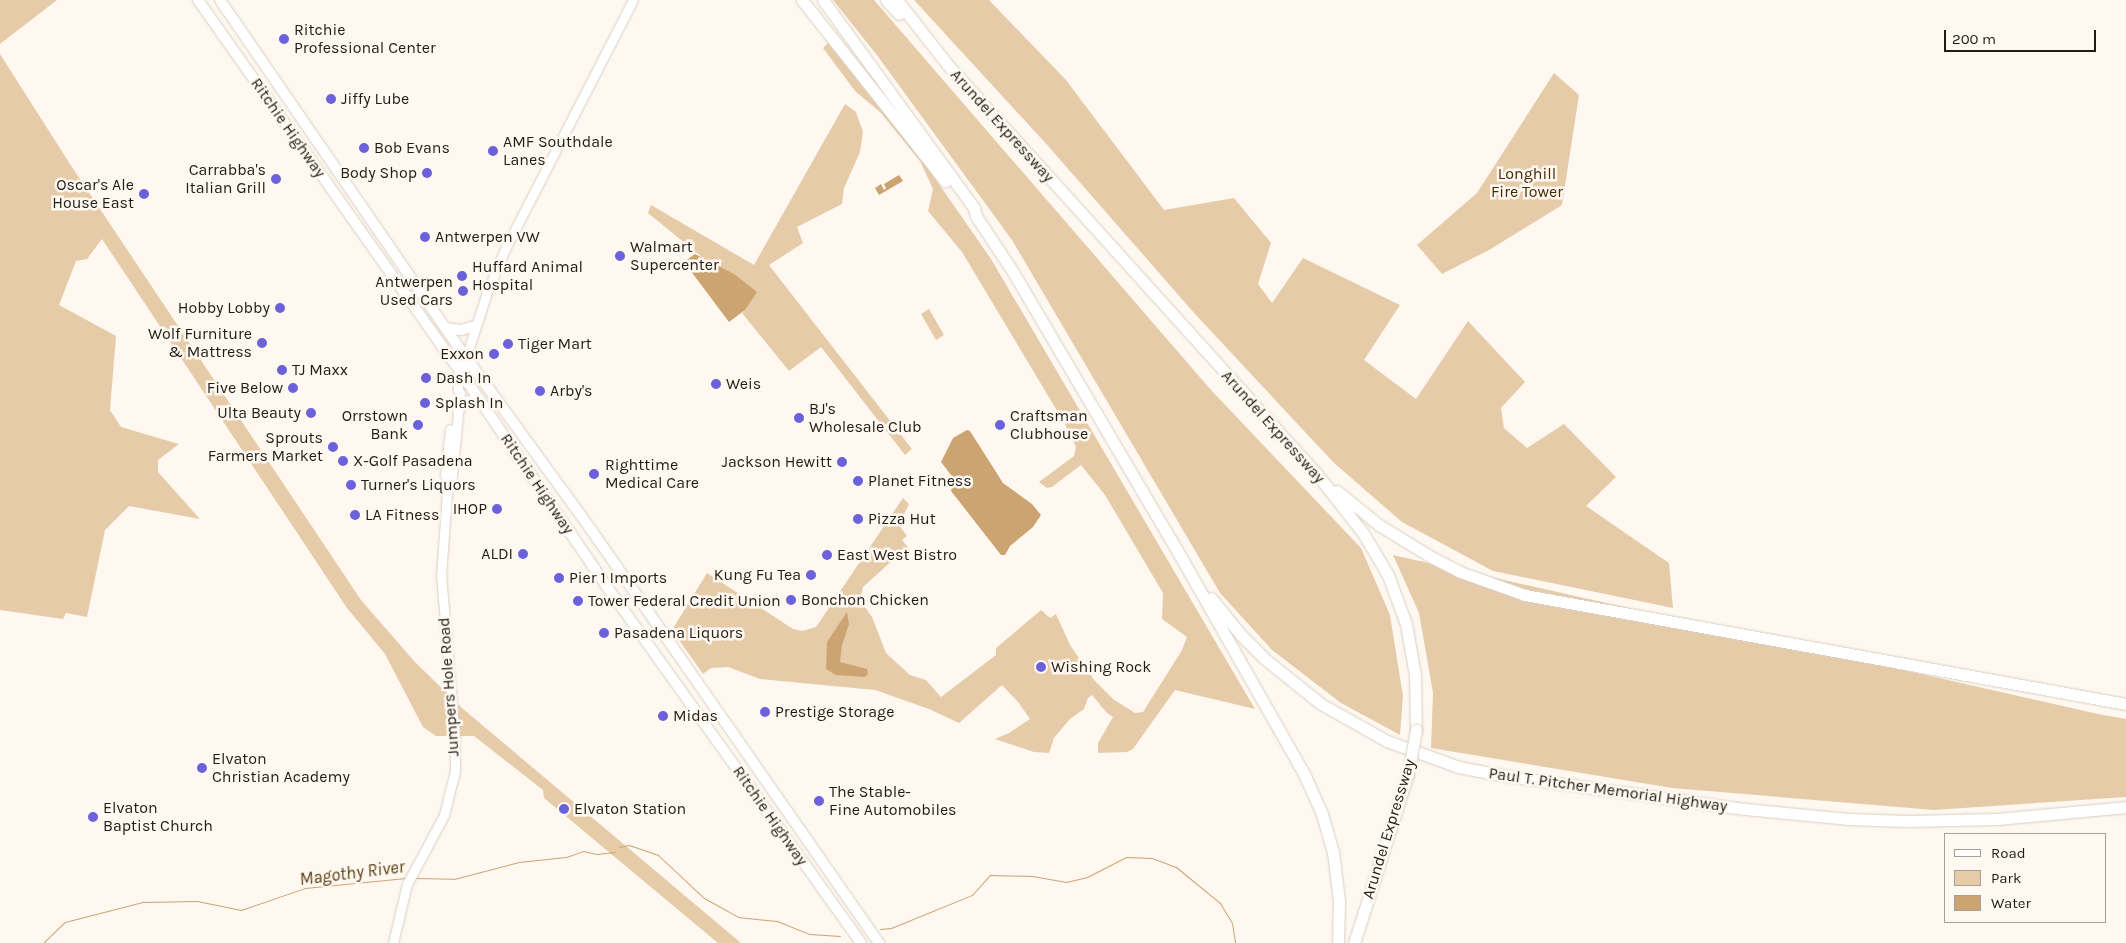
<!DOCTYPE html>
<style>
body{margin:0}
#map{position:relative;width:2126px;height:943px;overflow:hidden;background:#fef8f0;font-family:Karla,sans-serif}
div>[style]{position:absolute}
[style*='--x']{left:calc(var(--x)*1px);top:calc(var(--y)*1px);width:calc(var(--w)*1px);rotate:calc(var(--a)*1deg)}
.green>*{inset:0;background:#e6cba9}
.water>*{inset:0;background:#cca471}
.stream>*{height:1px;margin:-0.5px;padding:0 0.5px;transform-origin:0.5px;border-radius:0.5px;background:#cca471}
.roads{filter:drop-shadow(0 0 1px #d9cfc3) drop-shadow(0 0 1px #d9cfc3)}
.secondary>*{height:9px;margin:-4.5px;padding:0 4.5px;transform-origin:4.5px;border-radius:4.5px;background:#fff}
.primary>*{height:10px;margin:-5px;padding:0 5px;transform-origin:5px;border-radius:5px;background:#fff}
.motorway>*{height:11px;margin:-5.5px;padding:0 5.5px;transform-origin:5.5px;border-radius:5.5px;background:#fff}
.bridges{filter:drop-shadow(0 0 1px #d9cfc3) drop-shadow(0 0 1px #d9cfc3)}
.motorway-bridge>*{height:11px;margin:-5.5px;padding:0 5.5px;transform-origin:5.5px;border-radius:5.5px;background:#fff}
.dots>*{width:14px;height:14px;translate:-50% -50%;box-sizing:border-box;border:2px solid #fef8f0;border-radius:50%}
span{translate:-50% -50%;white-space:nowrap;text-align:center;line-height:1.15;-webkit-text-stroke:5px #fef8f0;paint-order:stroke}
.poi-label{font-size:16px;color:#201c18}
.left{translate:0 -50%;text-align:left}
.right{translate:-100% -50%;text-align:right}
.street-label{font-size:16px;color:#201c18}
.park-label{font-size:16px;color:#442a00}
.water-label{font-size:18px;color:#593d14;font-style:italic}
.legend{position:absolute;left:1944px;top:833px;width:162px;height:90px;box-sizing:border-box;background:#fef8f0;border:1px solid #a5a09a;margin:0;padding:6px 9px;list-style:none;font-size:15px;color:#201c18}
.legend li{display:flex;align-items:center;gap:10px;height:25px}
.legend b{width:25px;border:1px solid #a5a09a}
.scale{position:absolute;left:1944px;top:30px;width:152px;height:22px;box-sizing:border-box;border:2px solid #201c18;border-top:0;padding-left:6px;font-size:15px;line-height:18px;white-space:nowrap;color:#201c18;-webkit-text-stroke:4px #fef8f0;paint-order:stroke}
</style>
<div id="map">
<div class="green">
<div style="clip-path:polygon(0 0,57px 0,0 44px)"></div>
<div style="clip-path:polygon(833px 0,874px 0,1211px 390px,1361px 548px,1390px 615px,1403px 696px,1400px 735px,1341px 703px,1272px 650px,1220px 593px,1012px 240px,876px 54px)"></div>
<div style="clip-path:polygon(914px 0,989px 0,1066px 80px,1164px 210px,1234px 198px,1271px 243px,1258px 284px,1272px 303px,1303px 258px,1400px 305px,1364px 360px,1416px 399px,1468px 321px,1525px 382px,1501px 408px,1504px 428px,1527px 448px,1564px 424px,1616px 477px,1586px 506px,1669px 563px,1673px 608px,1493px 571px,1402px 522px,1334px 463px,1195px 314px,1049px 147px)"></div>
<div style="clip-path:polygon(828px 43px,925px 164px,991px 259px,1255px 709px,1175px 690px,1133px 749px,1127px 752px,1098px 753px,1098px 743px,1113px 717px,1107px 713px,1092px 695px,1088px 698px,1084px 709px,1070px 719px,1054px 738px,1049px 753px,1034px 752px,995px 739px,1009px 733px,1030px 719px,1018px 702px,1002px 685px,959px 723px,929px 709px,875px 690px,760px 679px,728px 667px,711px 668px,703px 674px,672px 630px,707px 573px,793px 629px,802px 631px,816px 627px,903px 498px,909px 504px,899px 525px,907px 536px,902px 540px,911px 551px,898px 562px,895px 558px,863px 587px,860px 600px,872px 617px,886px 653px,910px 675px,926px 680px,941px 697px,996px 655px,996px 648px,1041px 610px,1050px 618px,1056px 614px,1070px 645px,1094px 680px,1113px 699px,1135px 713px,1143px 712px,1182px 650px,1187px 637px,1162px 619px,1163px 593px,1105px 495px,1081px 465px,1052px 487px,1047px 488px,1039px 482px,1074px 456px,1076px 447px,1065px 424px,962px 252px,928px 211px,933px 189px,920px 161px,881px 113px,855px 91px,823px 48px)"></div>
<div style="clip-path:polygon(0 54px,70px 164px,361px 600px,414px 661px,462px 708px,741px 943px,718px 943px,544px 798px,543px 790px,474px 736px,436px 736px,423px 727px,385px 654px,347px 608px,102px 239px,87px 259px,76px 261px,59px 305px,116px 336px,110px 410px,121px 427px,179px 444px,158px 460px,158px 472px,200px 519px,129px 506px,105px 530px,87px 617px,66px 613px,63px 619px,0 610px)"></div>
<div style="clip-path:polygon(1554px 73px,1579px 95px,1562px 205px,1489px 250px,1442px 274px,1417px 245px,1477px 193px)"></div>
<div style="clip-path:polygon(845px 104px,856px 112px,863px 132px,860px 152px,844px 188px,842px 204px,797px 227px,803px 243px,769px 265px,912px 449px,905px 455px,821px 347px,789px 371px,742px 313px,745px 310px,702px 257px,648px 213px,651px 205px,754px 265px)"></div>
<div style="clip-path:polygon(929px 309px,944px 335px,936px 340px,921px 314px)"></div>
<div style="clip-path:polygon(1393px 555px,2098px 714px,2126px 719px,2126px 797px,1934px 810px,1672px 788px,1431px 748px,1433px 693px,1419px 613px)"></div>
</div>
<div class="water">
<div style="clip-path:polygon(899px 175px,903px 181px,879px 195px,875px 188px,881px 184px,884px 190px,886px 188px,884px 184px)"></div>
<div style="clip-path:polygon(695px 254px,734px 274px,757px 292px,745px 310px,729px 322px,684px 262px)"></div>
<div style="clip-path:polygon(967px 430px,970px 431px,1003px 483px,1032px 504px,1041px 515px,1033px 527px,1010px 546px,1005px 555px,1001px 555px,951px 491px,954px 479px,941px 462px,953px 438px)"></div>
<div style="clip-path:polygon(847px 612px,849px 624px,842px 645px,840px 662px,867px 669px,868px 674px,865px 677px,836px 675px,826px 669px,827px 642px)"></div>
</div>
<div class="stream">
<div style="--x:619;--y:847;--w:10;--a:-11"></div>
<div style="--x:629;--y:845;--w:31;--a:19"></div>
<div style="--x:658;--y:855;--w:63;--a:43.1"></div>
<div style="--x:704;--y:898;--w:39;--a:29"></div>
<div style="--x:738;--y:917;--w:39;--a:6"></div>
<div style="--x:777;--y:921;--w:35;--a:22"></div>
<div style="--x:810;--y:934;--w:30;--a:4"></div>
<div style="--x:415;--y:878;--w:39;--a:1"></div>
<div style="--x:454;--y:879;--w:67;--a:-14.7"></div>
<div style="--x:519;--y:862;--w:47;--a:-6.1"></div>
<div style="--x:566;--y:857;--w:18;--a:-19"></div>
<div style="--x:583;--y:851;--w:14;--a:12"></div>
<div style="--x:597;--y:854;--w:18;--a:-6"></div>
<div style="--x:880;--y:929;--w:11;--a:-5"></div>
<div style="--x:891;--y:928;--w:87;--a:-22.2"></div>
<div style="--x:972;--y:895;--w:27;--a:-48"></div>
<div style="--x:990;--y:875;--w:42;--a:1.4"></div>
<div style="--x:1032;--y:876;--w:35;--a:10"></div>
<div style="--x:1066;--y:882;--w:22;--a:-13"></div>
<div style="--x:1087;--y:877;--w:44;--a:-27.1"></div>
<div style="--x:1126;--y:857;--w:26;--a:2"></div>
<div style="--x:1152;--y:858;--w:26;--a:21"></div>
<div style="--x:1176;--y:867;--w:57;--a:39.3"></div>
<div style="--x:1220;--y:903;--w:23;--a:59"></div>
<div style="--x:1232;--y:923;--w:20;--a:81"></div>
<div style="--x:43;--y:943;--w:30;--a:-44"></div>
<div style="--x:65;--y:922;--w:81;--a:-14.4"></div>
<div style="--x:143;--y:902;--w:54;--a:-1.1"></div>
<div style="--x:197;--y:901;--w:45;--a:11.6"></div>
<div style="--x:241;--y:910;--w:68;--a:-19"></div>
<div style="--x:305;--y:888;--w:101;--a:-5.7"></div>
</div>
<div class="roads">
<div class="secondary">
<div style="--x:448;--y:478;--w:4;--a:-135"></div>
<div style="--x:445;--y:475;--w:46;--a:-83.8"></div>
<div style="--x:393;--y:943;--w:61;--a:-76.7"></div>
<div style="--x:407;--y:884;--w:78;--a:-61.8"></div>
<div style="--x:444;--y:815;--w:45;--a:-76"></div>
<div style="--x:455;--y:771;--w:30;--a:-90"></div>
<div style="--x:455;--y:741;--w:166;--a:-94.8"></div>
<div style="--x:441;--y:576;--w:98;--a:-85.9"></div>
<div style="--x:448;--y:478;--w:4;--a:-27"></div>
<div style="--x:452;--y:476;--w:83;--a:-84.5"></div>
<div style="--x:460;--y:393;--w:4;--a:-124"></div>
<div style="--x:458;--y:390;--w:8;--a:-90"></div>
<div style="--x:458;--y:382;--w:95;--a:-72.1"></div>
<div style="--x:487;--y:292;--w:49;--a:-67.1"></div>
<div style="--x:506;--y:247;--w:278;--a:-62.8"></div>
</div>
<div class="primary">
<div style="--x:198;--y:0;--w:442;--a:54.8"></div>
<div style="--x:453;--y:361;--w:270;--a:55.7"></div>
<div style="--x:605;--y:584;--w:441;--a:54.5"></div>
<div style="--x:220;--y:0;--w:432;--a:55.5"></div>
<div style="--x:465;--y:356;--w:216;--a:54"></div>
<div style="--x:592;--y:531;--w:502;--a:55.14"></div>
<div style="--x:446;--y:328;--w:15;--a:8"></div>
<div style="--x:461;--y:330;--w:15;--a:-16"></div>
<div style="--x:458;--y:411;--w:11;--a:-52"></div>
<div style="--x:465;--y:402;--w:13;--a:-9"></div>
</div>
<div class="motorway">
<div style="--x:802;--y:0;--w:231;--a:51.7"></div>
<div style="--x:823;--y:0;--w:257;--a:54"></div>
<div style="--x:974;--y:208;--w:8;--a:76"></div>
<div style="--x:976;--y:216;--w:67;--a:56.5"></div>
<div style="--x:1013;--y:272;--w:317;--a:59.5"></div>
<div style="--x:1174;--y:545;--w:266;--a:60.4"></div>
<div style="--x:1305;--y:776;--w:42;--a:65.9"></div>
<div style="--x:1322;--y:814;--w:40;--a:74"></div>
<div style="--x:1333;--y:852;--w:49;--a:83"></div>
<div style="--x:1339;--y:901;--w:42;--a:91.4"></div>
<div style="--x:886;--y:0;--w:19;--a:47"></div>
<div style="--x:897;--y:0;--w:81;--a:52"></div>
<div style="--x:947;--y:64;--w:551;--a:47.94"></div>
<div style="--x:1316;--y:473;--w:76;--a:51.9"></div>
<div style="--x:1363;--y:533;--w:49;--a:59.2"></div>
<div style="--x:1388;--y:575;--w:52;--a:69.8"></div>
<div style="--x:1406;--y:624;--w:52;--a:80"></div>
<div style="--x:1415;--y:675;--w:55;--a:89"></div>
<div style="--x:1337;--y:491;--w:54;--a:39"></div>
<div style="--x:1379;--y:525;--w:63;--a:31.4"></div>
<div style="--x:1433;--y:558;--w:30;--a:27"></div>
<div style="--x:1460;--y:572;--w:69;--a:19.5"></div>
<div style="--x:1525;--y:595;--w:611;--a:10.28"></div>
<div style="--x:1211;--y:598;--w:46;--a:51.1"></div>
<div style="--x:1240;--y:634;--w:35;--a:45"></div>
<div style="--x:1265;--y:659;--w:72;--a:38.8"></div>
<div style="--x:1321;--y:704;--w:76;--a:29.3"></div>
<div style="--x:1387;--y:741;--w:77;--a:19.9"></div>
<div style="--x:1459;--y:767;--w:42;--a:11"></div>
<div style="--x:1500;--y:775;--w:247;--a:7.9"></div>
<div style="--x:1745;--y:809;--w:103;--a:5.5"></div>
<div style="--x:1848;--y:819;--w:59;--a:1.9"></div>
<div style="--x:1907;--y:821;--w:90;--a:-1.3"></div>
<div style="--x:1997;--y:819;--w:130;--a:-5.3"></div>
<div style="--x:1354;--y:943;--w:177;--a:-72.3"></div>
</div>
</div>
<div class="bridges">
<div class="motorway-bridge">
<div style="--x:1408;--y:774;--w:45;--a:-79.7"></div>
</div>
</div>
<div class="dots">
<div style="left:284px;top:39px;background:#6b61da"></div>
<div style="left:331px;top:99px;background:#6b61da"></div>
<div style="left:364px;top:148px;background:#6b61da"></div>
<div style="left:493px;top:151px;background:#6b61da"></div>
<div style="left:427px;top:173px;background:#6b61da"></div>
<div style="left:276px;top:179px;background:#6b61da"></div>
<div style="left:144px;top:194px;background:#6b61da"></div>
<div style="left:425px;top:237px;background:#6b61da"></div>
<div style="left:620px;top:256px;background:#6b61da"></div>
<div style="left:462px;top:276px;background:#6b61da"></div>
<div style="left:463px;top:291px;background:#6b61da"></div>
<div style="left:280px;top:308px;background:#6b61da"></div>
<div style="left:262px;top:343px;background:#6b61da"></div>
<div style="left:508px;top:344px;background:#6b61da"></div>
<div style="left:494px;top:354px;background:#6b61da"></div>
<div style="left:282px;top:370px;background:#6b61da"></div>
<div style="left:426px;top:378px;background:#6b61da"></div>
<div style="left:716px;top:384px;background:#6b61da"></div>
<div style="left:293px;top:388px;background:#6b61da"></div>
<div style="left:540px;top:391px;background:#6b61da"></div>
<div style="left:425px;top:403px;background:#6b61da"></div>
<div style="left:311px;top:413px;background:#6b61da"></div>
<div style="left:799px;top:418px;background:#6b61da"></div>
<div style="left:418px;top:425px;background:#6b61da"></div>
<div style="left:1000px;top:425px;background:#6b61da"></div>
<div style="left:333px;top:447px;background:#6b61da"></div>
<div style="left:343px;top:461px;background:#6b61da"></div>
<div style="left:842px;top:462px;background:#6b61da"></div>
<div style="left:594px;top:474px;background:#6b61da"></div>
<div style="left:858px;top:481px;background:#6b61da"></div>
<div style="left:351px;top:485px;background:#6b61da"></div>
<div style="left:497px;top:509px;background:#6b61da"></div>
<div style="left:355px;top:515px;background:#6b61da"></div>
<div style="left:858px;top:519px;background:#6b61da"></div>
<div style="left:523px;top:554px;background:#6b61da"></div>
<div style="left:827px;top:555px;background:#6b61da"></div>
<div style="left:811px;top:575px;background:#6b61da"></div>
<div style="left:559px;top:578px;background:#6b61da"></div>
<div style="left:791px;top:600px;background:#6b61da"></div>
<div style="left:578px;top:601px;background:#6b61da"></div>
<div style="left:604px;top:633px;background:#6b61da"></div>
<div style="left:1041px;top:667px;background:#6b61da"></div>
<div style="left:765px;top:712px;background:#6b61da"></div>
<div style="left:663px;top:716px;background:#6b61da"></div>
<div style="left:202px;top:768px;background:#6b61da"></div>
<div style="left:819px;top:801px;background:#6b61da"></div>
<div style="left:564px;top:809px;background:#6b61da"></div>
<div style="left:93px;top:817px;background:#6b61da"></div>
</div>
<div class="poi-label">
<span class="left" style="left:294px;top:39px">Ritchie<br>Professional Center</span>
<span class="left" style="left:341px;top:99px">Jiffy Lube</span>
<span class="left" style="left:503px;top:151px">AMF Southdale<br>Lanes</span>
<span class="left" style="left:374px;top:148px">Bob Evans</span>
<span class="right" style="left:266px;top:179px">Carrabba's<br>Italian Grill</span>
<span class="right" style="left:417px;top:173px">Body Shop</span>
<span class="right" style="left:134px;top:194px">Oscar's Ale<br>House East</span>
<span class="left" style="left:435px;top:237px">Antwerpen VW</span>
<span class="left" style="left:630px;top:256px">Walmart<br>Supercenter</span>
<span class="left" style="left:472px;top:276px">Huffard Animal<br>Hospital</span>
<span class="right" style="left:453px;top:291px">Antwerpen<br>Used Cars</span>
<span class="right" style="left:270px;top:308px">Hobby Lobby</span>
<span class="right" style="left:252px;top:343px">Wolf Furniture<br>&amp; Mattress</span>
<span class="left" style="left:518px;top:344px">Tiger Mart</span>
<span class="right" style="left:484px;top:354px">Exxon</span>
<span class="left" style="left:292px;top:370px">TJ Maxx</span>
<span class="left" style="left:436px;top:378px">Dash In</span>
<span class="left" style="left:726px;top:384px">Weis</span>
<span class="right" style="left:283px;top:388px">Five Below</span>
<span class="left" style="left:550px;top:391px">Arby's</span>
<span class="left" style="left:435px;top:403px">Splash In</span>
<span class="left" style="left:809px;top:418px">BJ's<br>Wholesale Club</span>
<span class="right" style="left:301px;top:413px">Ulta Beauty</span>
<span class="right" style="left:408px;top:425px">Orrstown<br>Bank</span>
<span class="left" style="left:1010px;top:425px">Craftsman<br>Clubhouse</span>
<span class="right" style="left:323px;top:447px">Sprouts<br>Farmers Market</span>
<span class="left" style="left:353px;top:461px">X-Golf Pasadena</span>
<span class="right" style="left:832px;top:462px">Jackson Hewitt</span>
<span class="left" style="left:605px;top:474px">Righttime<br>Medical Care</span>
<span class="left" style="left:868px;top:481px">Planet Fitness</span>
<span class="left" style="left:361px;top:485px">Turner's Liquors</span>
<span class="right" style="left:487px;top:509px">IHOP</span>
<span class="left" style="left:365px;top:515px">LA Fitness</span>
<span class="left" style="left:868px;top:519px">Pizza Hut</span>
<span class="right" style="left:513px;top:554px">ALDI</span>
<span class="left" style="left:837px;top:555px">East West Bistro</span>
<span class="right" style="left:801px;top:575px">Kung Fu Tea</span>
<span class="left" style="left:569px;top:578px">Pier 1 Imports</span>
<span class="left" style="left:801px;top:600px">Bonchon Chicken</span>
<span class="left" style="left:588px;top:601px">Tower Federal Credit Union</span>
<span class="left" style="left:614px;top:633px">Pasadena Liquors</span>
<span class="left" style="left:1051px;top:667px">Wishing Rock</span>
<span class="left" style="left:775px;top:712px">Prestige Storage</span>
<span class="left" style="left:673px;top:716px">Midas</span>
<span class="left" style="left:212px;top:768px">Elvaton<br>Christian Academy</span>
<span class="left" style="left:829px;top:801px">The Stable-<br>Fine Automobiles</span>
<span class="left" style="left:103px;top:817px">Elvaton<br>Baptist Church</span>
<span class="left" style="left:574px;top:809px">Elvaton Station</span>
</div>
<div class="street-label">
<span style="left:1002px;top:126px;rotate:48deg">Arundel Expressway</span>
<span style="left:288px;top:128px;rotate:55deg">Ritchie Highway</span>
<span style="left:1273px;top:427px;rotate:48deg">Arundel Expressway</span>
<span style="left:537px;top:484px;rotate:56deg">Ritchie Highway</span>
<span style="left:449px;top:687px;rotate:-94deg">Jumpers Hole Road</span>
<span style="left:1608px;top:790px;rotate:8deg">Paul T. Pitcher Memorial Highway</span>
<span style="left:770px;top:816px;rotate:55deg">Ritchie Highway</span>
<span style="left:1389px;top:829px;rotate:-73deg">Arundel Expressway</span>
</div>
<div class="park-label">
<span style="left:1527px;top:183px">Longhill<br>Fire Tower</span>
</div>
<div class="water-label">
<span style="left:352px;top:873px;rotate:-7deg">Magothy River</span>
</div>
<ul class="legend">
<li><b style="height:6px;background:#fff"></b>Road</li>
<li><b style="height:14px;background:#e6cba9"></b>Park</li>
<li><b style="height:14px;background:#cca471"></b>Water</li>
</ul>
<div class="scale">200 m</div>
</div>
